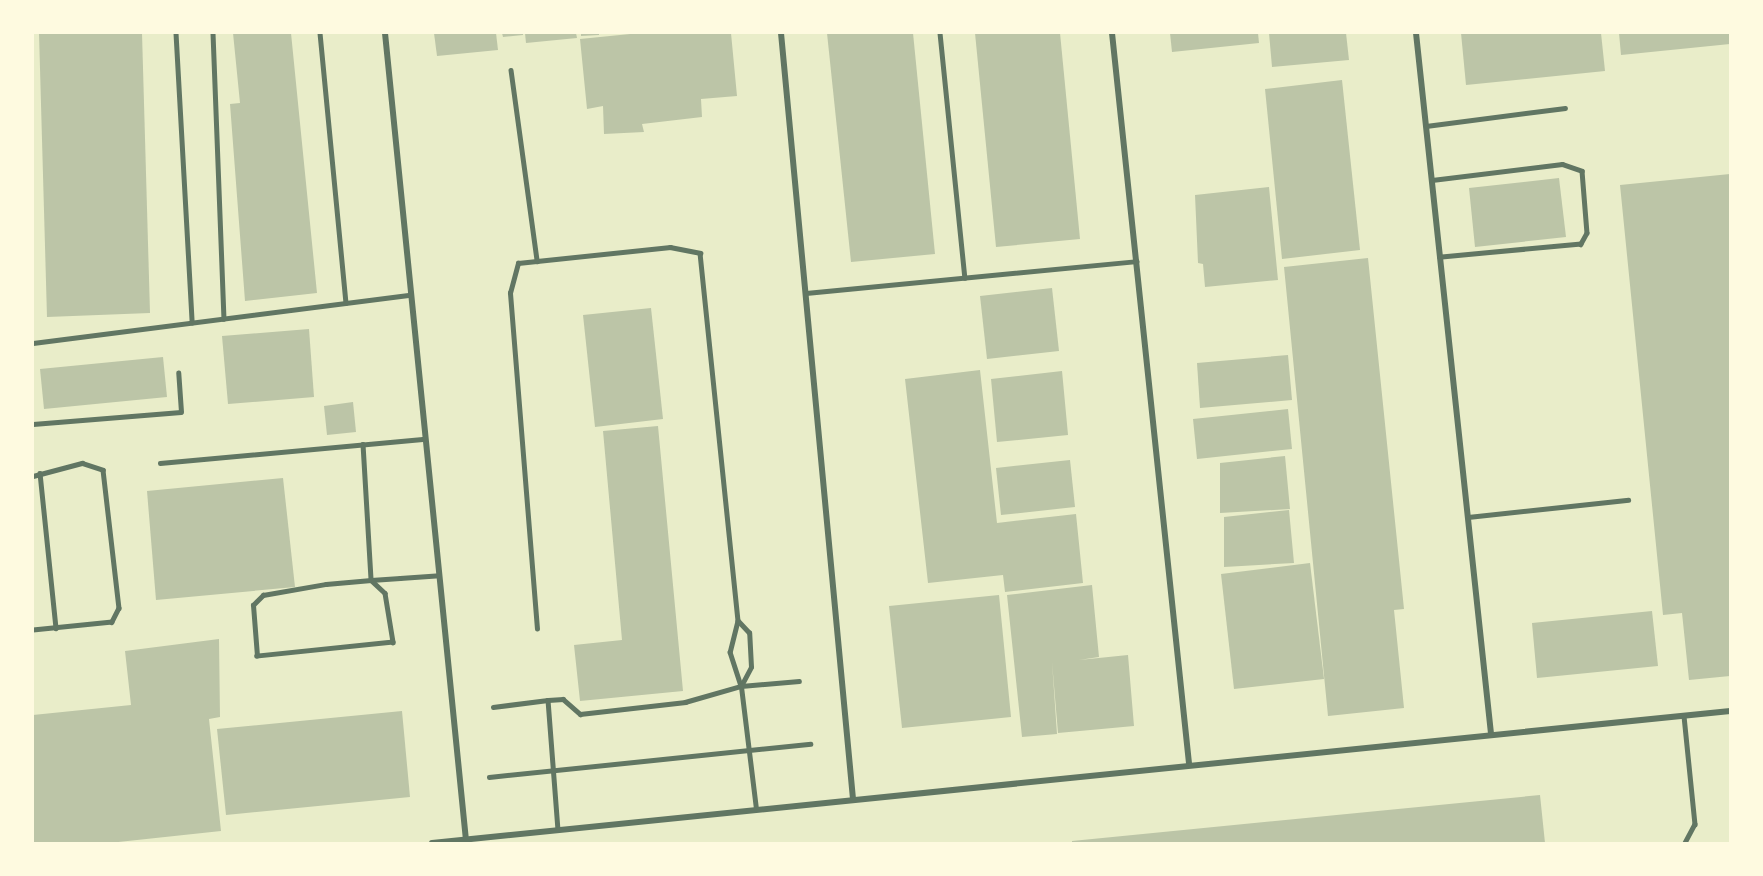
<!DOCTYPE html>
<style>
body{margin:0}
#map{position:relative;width:1763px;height:876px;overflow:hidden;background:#e9edc9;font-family:Barlow,sans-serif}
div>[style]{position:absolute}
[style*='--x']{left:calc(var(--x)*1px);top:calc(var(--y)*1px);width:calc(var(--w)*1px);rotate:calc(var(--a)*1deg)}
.building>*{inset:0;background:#bcc5a7}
.service>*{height:4.5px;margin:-2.25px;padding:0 2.25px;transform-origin:2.25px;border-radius:2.25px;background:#617663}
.minor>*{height:6px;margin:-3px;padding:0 3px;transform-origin:3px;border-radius:3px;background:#617663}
span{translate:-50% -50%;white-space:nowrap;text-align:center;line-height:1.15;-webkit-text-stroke:5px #fefae0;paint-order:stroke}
.frame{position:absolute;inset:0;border:34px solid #fefae0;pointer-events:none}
</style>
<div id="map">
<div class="building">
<div style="clip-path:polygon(39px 33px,142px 33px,150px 313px,47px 317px)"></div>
<div style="clip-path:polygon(233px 33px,291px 33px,317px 293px,245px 301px,230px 104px,240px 103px)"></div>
<div style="clip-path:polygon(434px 33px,496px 33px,498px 50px,437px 56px)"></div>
<div style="clip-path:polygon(502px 33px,523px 33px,523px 35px,503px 37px)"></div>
<div style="clip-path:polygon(525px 33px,576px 33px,577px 38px,526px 43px)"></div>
<div style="clip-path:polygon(581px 33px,599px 33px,599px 35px,581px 36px)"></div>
<div style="clip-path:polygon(640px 33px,731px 33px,737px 96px,701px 99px,702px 117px,642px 124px,644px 132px,604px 134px,603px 106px,587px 109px,580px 39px)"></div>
<div style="clip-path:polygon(827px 33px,913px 33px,935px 254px,851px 262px)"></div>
<div style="clip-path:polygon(975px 33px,1060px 33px,1080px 239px,996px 247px)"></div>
<div style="clip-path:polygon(1170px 33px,1258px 33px,1259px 43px,1172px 52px)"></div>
<div style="clip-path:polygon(1269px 33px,1346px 33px,1349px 60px,1272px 67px)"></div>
<div style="clip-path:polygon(1461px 33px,1601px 33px,1605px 71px,1466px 85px)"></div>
<div style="clip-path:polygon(1619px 33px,1730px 33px,1730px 44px,1621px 55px)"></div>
<div style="clip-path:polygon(1342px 80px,1360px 250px,1282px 259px,1265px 89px)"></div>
<div style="clip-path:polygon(1730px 174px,1730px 676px,1689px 680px,1682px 613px,1663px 615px,1620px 185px)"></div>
<div style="clip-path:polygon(1559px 178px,1566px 237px,1475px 247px,1469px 188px)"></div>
<div style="clip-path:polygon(1269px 187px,1278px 280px,1205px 287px,1203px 264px,1198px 263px,1195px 195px)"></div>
<div style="clip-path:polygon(1368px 258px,1404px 609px,1394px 610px,1404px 708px,1328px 716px,1284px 267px)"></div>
<div style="clip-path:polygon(1052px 288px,1059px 351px,987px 359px,980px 296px)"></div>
<div style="clip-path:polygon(651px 308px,663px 419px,595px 427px,583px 315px)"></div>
<div style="clip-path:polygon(309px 329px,314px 397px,228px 404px,222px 336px)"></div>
<div style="clip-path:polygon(1288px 355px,1292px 400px,1200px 408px,1197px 363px)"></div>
<div style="clip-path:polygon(163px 357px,167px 397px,44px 409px,40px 369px)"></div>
<div style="clip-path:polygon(980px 370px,997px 523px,1076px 514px,1083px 583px,1005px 592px,1003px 575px,928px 583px,905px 379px)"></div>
<div style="clip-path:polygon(1062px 371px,1068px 435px,997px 442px,991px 379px)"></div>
<div style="clip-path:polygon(353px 402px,356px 432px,327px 435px,324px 406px)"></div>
<div style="clip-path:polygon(1288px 409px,1292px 449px,1197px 459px,1193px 419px)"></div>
<div style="clip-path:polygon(658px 426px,683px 691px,580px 701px,574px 645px,622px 640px,603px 431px)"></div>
<div style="clip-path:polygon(1285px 456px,1290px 509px,1220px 513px,1220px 463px)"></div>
<div style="clip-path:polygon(1070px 460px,1075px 507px,1001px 515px,996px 468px)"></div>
<div style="clip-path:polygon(283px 478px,295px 587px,156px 600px,147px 491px)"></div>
<div style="clip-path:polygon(1289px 510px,1294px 563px,1224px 567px,1224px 517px)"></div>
<div style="clip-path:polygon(1310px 563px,1324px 679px,1234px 689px,1221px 574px)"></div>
<div style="clip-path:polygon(1092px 585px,1099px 657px,1079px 660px,1128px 655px,1134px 726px,1058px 733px,1052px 662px,1057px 734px,1022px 737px,1007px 595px)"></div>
<div style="clip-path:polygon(999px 595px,1011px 717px,902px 728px,889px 606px)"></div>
<div style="clip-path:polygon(1652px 611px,1658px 666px,1537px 678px,1532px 623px)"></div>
<div style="clip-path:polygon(219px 639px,220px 717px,209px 719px,221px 831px,109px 843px,33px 843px,33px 715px,131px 705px,125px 651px)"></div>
<div style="clip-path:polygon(402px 711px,410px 797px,226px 815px,217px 729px)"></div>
<div style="clip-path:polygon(1540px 795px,1545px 843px,1072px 843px,1072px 841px)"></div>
</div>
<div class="service">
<div style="--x:176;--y:33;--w:290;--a:86.8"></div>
<div style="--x:213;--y:33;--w:286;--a:87.8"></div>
<div style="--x:320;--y:33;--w:271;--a:84.5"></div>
<div style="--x:940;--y:33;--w:246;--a:84.2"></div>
<div style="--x:511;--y:70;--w:193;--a:82.2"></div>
<div style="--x:1426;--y:126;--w:140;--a:-7.4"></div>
<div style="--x:1432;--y:180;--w:131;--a:-7"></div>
<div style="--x:1562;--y:164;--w:21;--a:19"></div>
<div style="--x:1582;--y:171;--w:62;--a:85.4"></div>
<div style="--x:1587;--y:233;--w:13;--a:119"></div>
<div style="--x:1581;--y:244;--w:142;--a:174.7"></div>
<div style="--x:806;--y:293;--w:332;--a:-5.5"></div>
<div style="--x:33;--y:343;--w:380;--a:-7.3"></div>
<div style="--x:33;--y:424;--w:148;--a:-4.6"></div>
<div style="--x:181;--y:412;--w:39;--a:-94"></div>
<div style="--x:363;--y:444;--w:136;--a:86.6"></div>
<div style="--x:371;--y:580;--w:19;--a:43"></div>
<div style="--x:385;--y:593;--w:50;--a:80.7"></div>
<div style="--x:393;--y:642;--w:137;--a:174.1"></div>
<div style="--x:257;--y:656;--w:51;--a:-94.5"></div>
<div style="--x:253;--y:605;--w:14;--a:-45"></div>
<div style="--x:263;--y:595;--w:64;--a:-9.9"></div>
<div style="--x:326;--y:584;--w:45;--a:-5.1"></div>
<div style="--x:371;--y:580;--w:29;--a:-4"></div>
<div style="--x:400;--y:578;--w:39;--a:-4"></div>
<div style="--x:160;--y:463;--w:266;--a:-5.2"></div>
<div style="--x:40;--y:473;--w:156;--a:84.1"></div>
<div style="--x:33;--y:476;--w:51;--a:-14.9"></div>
<div style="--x:82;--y:463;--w:22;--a:18"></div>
<div style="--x:103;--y:470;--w:139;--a:83.4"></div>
<div style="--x:119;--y:608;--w:16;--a:117"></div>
<div style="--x:112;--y:622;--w:79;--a:174.2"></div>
<div style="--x:1468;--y:517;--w:161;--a:-6.1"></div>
<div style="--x:537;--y:629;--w:337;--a:-94.6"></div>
<div style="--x:510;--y:293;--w:31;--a:-75"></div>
<div style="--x:518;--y:263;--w:153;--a:-6"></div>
<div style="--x:670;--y:247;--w:31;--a:11"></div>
<div style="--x:700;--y:253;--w:370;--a:84.1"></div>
<div style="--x:738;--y:621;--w:32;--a:104"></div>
<div style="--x:730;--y:652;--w:36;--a:72"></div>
<div style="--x:548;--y:700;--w:15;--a:-4"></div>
<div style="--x:563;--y:699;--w:23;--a:41"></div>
<div style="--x:580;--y:714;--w:106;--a:-6.5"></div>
<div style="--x:685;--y:702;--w:58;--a:-15.9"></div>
<div style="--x:741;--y:686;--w:21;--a:-62"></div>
<div style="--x:751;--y:667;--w:34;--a:-93"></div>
<div style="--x:749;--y:633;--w:16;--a:-133"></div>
<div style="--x:493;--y:707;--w:55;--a:-7.3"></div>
<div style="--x:548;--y:700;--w:130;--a:85.6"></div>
<div style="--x:1684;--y:716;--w:109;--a:84.2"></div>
<div style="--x:1695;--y:824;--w:21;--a:118"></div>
<div style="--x:489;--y:777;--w:323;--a:-5.9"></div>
<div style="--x:756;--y:809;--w:124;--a:-97"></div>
<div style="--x:741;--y:686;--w:58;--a:-4.9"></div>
</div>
<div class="minor">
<div style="--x:385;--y:33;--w:811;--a:84.27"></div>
<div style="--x:781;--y:33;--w:769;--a:84.63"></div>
<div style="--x:1112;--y:33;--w:734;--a:83.98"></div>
<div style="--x:1416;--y:33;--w:705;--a:83.89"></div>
<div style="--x:432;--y:843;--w:1305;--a:-5.81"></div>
</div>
<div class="frame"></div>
</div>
